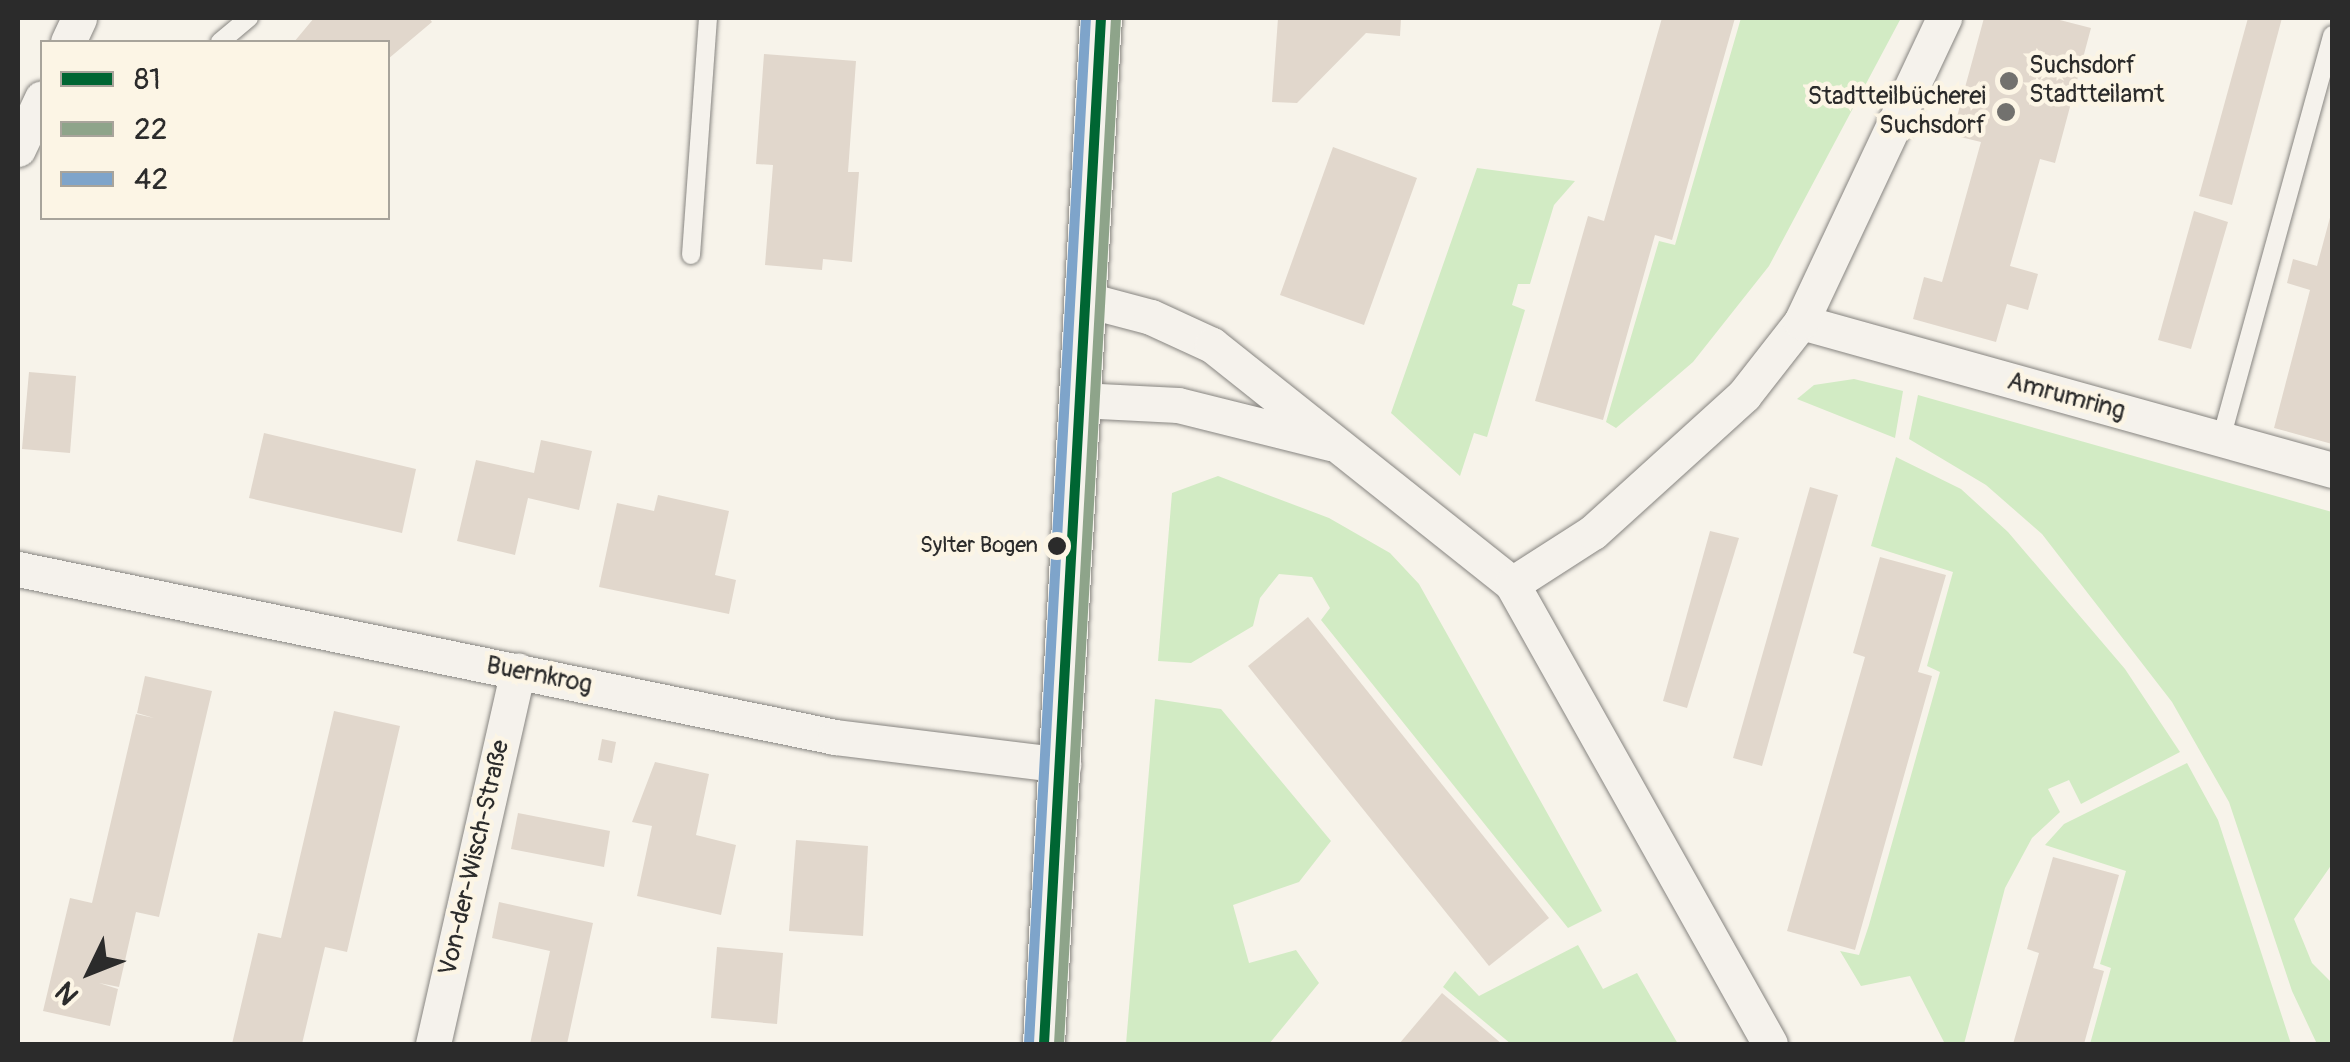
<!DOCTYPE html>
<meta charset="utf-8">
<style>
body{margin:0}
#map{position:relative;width:2350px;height:1062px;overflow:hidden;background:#f7f3ea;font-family:Pangolin,sans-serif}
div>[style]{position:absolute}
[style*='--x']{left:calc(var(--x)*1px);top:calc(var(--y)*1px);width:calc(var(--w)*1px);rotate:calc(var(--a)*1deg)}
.green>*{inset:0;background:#d2ebc4}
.building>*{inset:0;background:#e1d7cc}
.roads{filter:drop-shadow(0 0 2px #878581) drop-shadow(0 0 2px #878581)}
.service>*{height:18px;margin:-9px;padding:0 9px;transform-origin:9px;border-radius:9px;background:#f5f2ec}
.minor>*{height:35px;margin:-17.5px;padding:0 17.5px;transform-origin:17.5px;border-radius:17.5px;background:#f5f2ec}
.tertiary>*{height:42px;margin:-21px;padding:0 21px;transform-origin:21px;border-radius:21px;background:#f5f2ec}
.bus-1>*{height:10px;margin:-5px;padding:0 5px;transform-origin:5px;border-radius:5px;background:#063}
.bus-2>*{height:10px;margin:-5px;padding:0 5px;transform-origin:5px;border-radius:5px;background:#8ea48a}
.bus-3>*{height:10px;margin:-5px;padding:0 5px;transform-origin:5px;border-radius:5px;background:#7ea4ca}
.dots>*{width:28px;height:28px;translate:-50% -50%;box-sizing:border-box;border:5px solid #fcf5e5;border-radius:50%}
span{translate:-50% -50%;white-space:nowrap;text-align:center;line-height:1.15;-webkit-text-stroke:9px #fcf5e5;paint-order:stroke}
.bus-label{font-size:22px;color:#2b2b2b}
.right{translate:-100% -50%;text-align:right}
.poi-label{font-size:25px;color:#2b2b2b}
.left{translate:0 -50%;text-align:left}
.street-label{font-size:25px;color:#2b2b2b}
.frame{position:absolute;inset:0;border:20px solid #2b2b2b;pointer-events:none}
.legend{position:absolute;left:40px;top:40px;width:350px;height:180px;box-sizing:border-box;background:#fcf5e5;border:2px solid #a8a49b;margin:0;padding:12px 18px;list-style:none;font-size:30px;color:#2b2b2b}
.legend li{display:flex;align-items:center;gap:20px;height:50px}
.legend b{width:50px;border:2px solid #a8a49b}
.north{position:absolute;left:40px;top:922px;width:100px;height:100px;-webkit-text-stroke:8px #fcf5e5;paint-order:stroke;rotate:227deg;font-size:28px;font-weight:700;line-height:40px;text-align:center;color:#2b2b2b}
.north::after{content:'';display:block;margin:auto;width:35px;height:45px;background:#2b2b2b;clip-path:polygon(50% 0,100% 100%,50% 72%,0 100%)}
</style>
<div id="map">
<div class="green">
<div style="clip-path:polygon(1741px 18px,1901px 18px,1769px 266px,1693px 362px,1616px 428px,1606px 422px,1659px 241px,1675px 245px)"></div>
<div style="clip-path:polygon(1477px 168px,1575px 181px,1554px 205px,1530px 284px,1518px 284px,1512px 305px,1525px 310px,1487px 437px,1474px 433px,1460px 476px,1391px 413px)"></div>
<div style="clip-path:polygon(1854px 379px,1903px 391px,1895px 438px,1797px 399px,1814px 385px)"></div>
<div style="clip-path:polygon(1918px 395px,2332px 512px,2332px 864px,2294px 919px,2312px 963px,2332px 983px,2332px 1044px,2317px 1044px,2292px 991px,2229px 802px,2172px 702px,2042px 534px,1986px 485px,1909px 439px)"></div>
<div style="clip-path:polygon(1896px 457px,1961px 489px,2008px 532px,2125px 669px,2180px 752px,2081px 804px,2069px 780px,2048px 789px,2060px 812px,2032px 838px,2005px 888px,1964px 1044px,1945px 1044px,1910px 976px,1861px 986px,1840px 951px,1859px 955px,1869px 925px,1940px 672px,1927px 666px,1953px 572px,1871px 546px)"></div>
<div style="clip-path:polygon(1218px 476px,1329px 518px,1390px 553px,1419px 584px,1602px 911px,1568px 928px,1321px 620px,1330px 608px,1312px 577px,1279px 574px,1260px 598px,1253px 626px,1191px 663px,1158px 661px,1172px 493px)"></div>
<div style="clip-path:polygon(1155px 699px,1221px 709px,1331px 841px,1299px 882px,1233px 905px,1249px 963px,1296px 950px,1319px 983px,1269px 1044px,1126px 1044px)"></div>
<div style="clip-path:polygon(2187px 763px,2218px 820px,2291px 1044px,2090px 1044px,2111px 968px,2100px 964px,2126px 871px,2045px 845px,2064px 824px)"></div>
<div style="clip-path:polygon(1578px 945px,1603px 989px,1637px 973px,1678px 1044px,1511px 1044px,1443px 987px,1455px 971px,1479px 996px)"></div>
</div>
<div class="building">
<div style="clip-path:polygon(314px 18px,429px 18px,432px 22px,388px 59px,388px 42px,294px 42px)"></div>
<div style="clip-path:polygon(1278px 18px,1401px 18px,1400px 36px,1366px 33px,1297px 103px,1272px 102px)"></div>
<div style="clip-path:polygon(1662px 18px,1735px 18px,1672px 240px,1655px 235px,1603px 420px,1535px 401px,1588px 216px,1604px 221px)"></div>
<div style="clip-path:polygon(1984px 18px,2052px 18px,2091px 28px,2055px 163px,2040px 159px,2010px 266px,2038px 274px,2028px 310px,2007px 304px,1996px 342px,1913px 319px,1924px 277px,1942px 282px,1981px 142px,1952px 135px)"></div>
<div style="clip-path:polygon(2248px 18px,2282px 18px,2232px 205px,2199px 196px)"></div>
<div style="clip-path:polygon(764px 54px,856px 61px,848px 172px,859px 172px,852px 262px,823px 259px,822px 270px,765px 265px,773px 165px,756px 164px)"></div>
<div style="clip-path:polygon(1333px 147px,1417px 178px,1364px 325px,1280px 295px)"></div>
<div style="clip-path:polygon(2332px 210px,2332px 444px,2274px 428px,2310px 290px,2287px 283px,2293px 259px,2317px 266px)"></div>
<div style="clip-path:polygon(2194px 211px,2228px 222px,2191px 349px,2158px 340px)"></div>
<div style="clip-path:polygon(29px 372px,76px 376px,70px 453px,22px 449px)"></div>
<div style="clip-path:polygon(264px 433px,416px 469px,402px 533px,249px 498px)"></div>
<div style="clip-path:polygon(541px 440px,592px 451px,579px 510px,528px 498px,515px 555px,457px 541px,476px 460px,534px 473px)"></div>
<div style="clip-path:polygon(1810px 487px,1838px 495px,1762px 766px,1733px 758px)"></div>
<div style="clip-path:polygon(658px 495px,729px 511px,715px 575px,736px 580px,729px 614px,599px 587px,617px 503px,654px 511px)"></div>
<div style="clip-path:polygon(1710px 531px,1739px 538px,1687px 708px,1663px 701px)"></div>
<div style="clip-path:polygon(1880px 557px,1946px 575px,1918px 672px,1932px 676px,1855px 950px,1787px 931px,1865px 657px,1853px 653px)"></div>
<div style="clip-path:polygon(1308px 617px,1549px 918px,1489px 966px,1248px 666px)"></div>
<div style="clip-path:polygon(145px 676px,212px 691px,159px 917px,136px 912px,119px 987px,99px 983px,118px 989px,110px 1026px,43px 1011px,70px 898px,92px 903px,136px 714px,154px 718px,137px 713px)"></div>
<div style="clip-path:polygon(334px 711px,400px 726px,347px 952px,325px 947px,302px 1044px,232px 1044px,258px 933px,281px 938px)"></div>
<div style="clip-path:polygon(602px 739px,616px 742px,612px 763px,598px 760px)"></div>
<div style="clip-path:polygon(655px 762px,709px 774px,696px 835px,736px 845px,721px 915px,637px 896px,652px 826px,632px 822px)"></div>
<div style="clip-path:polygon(518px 813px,610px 831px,604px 867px,511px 849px)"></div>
<div style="clip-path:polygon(796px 840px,868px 846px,863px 936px,789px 931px)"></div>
<div style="clip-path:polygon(2053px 857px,2119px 875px,2093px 968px,2104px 971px,2084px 1044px,2013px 1044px,2039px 953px,2027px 949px)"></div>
<div style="clip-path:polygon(499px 902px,593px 923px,567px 1044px,530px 1044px,550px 951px,492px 938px)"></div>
<div style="clip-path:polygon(717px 947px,783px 953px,777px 1024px,711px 1018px)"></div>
<div style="clip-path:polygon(1442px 993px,1502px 1044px,1399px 1044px)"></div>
</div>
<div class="roads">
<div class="service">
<div style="--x:220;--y:42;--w:38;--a:-40"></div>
<div style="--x:691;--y:255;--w:238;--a:-85.9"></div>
<div style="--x:2221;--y:439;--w:419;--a:-74.6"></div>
</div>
<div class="minor">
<div style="--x:68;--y:42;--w:26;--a:-65"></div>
<div style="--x:18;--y:149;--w:56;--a:-64.8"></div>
<div style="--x:1083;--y:299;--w:70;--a:14.8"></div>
<div style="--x:1151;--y:317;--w:67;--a:24.7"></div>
<div style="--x:1212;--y:345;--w:384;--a:38.5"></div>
<div style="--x:1512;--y:584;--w:527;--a:60.71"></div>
<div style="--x:1801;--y:322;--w:551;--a:15.57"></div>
<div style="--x:1079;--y:400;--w:99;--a:2.9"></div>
<div style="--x:1178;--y:405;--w:157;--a:14"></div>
<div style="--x:18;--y:569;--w:834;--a:11.62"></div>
<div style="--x:835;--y:737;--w:230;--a:7"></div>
<div style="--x:1512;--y:584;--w:96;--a:-32.7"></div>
<div style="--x:1593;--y:532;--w:204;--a:-42.2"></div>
<div style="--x:1744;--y:395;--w:93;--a:-52"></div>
<div style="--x:1801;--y:322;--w:336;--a:-64.8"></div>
<div style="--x:433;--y:1044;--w:383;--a:-77.2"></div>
</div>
<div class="tertiary">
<div style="--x:1044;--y:1044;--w:1028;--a:-86.82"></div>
</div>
</div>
<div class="bus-1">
<div style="--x:1044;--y:1044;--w:1028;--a:-86.82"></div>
</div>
<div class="bus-2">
<div style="--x:1059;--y:1044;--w:1027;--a:-86.82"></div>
</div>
<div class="bus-3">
<div style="--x:1029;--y:1043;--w:1027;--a:-86.82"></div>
</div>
<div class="dots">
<div style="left:2009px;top:81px;background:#72716e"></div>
<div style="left:2006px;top:112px;background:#72716e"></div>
<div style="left:1057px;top:546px;background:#2b2b2b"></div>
</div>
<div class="bus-label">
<span class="right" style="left:1038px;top:546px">Sylter Bogen</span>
</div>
<div class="poi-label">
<span class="left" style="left:2029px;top:81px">Suchsdorf<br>Stadtteilamt</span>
<span class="right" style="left:1986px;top:112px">Stadtteilbücherei<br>Suchsdorf</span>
</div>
<div class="street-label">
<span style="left:2066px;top:397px;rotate:15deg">Amrumring</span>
<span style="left:539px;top:676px;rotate:11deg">Buernkrog</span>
<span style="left:475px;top:858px;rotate:-77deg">Von-der-Wisch-Straße</span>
</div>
<div class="frame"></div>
<ul class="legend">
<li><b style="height:12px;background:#063"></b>81</li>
<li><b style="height:12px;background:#8ea48a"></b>22</li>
<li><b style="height:12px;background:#7ea4ca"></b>42</li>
</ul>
<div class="north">N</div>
</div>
